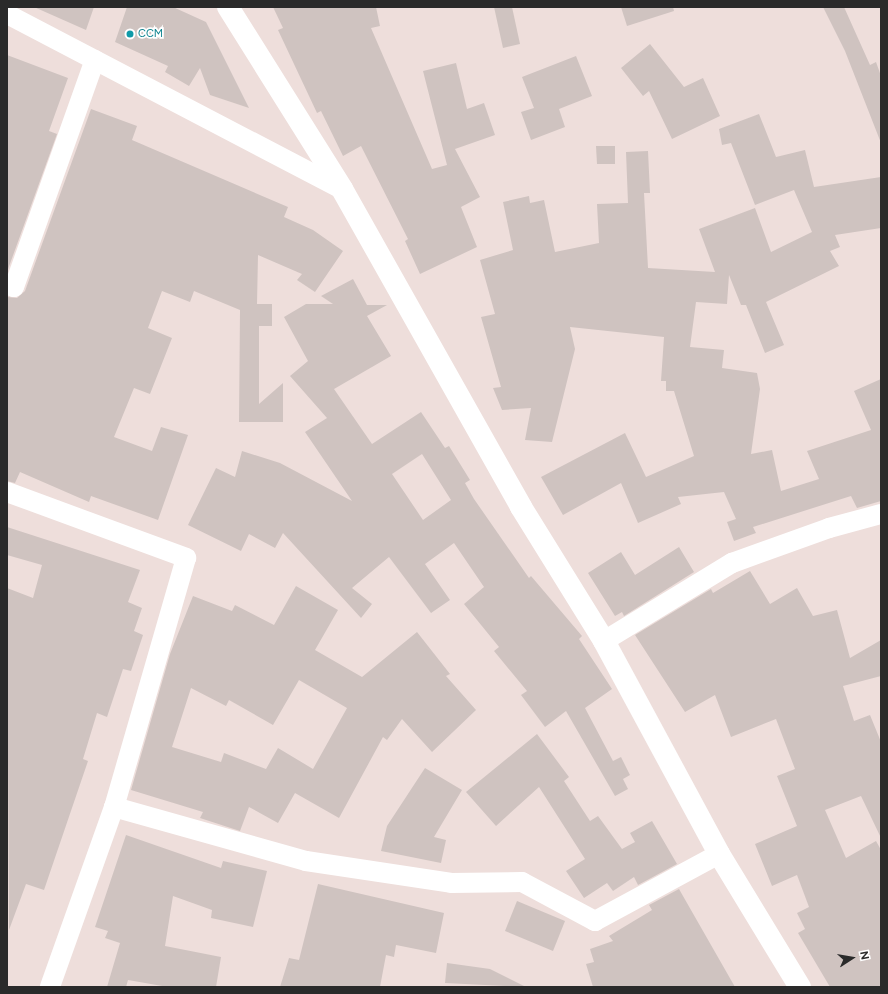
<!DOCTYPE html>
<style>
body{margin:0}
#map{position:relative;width:888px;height:994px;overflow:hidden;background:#eededb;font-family:Figtree,sans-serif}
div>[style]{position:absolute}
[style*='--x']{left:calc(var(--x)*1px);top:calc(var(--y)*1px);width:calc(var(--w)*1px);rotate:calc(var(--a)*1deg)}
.building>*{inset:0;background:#cfc3c0}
.street>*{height:20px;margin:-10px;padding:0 10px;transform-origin:10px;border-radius:10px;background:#fff}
.secondary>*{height:22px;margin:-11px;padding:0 11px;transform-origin:11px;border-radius:11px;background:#fff}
.dots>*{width:11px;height:11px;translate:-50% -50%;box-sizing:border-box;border:2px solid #fff;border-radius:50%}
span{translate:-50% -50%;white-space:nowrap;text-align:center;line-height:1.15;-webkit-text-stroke:3.5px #fff;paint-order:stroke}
.culture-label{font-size:11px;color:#0d838f}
.left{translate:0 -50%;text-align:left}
.frame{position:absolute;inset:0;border:8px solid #2a2a2a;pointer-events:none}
.north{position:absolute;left:832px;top:938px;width:40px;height:40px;-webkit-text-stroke:3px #fff;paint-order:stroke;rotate:78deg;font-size:11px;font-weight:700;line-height:16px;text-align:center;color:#2a2a2a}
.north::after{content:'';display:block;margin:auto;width:14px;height:18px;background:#2a2a2a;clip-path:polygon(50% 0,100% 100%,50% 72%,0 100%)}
</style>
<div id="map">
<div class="building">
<div style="clip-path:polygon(34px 7px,94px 7px,86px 30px)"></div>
<div style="clip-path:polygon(127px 7px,173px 7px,206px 22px,249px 108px,210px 95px,200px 68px,189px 86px,165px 72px,168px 66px,115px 42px)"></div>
<div style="clip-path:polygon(273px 7px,376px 7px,380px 26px,371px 28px,432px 169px,447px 165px,423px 71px,456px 63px,467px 109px,484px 103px,495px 135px,455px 149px,480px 197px,461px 207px,477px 247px,420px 274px,405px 241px,408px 239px,361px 146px,343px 156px,321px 111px,317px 113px,278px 30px,283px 28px)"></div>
<div style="clip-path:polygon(494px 7px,512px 7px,520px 44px,503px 48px)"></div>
<div style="clip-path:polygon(621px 7px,673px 7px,674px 11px,627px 26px)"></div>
<div style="clip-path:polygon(823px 7px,844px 7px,870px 65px,876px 62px,881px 76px,881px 143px,845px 51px)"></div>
<div style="clip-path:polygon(650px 44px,684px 87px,703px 78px,720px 116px,672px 139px,649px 91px,643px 96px,621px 68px)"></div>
<div style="clip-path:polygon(7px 55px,68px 78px,49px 131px,57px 134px,7px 272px)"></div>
<div style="clip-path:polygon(576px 56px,592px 96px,559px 109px,565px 127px,531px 140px,521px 112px,534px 108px,522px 77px)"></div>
<div style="clip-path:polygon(91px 109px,137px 126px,132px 140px,288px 207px,284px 217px,313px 230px,343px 251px,315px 292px,297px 280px,302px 274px,258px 255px,257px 304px,272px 304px,272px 326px,259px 326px,259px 404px,283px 383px,283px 422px,239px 422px,240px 310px,194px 291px,190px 302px,162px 291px,148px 328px,172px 338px,150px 394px,134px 388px,114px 437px,152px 451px,161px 427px,188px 435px,158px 520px,91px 496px,89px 502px,20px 472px,15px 483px,7px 481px,7px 297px,17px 298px,25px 291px)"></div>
<div style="clip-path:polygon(759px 114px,776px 157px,805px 150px,814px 187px,881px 177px,881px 228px,835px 235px,840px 247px,830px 251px,839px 266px,766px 302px,784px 345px,765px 353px,746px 305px,741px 305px,729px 275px,727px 304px,696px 302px,690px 347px,724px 350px,722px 368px,757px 373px,760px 389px,751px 454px,772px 450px,781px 491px,819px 479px,807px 451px,871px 430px,854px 391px,881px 379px,881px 501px,857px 508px,851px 496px,753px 527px,756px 533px,734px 541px,727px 522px,736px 519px,724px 492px,678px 497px,681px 504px,638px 523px,621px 483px,563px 515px,541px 477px,625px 433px,646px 477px,694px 456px,674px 391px,666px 391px,666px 381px,661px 381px,664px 337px,570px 327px,575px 349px,552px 442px,525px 440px,531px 408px,502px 410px,493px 388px,501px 387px,481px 317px,495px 314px,480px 260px,513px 250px,503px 202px,529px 196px,530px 203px,544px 200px,555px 252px,599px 243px,597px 204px,628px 203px,626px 152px,648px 151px,650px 193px,644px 193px,648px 268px,715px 272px,699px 229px,755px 208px,771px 252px,812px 232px,794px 190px,755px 205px,731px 143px,722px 145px,719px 129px)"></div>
<div style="clip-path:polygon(596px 146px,615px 146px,615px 164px,597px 164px)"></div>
<div style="clip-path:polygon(evenodd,353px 279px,367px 305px,387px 305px,367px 316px,391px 356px,334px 389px,372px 444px,421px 412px,445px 448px,449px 446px,470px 480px,465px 483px,474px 499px,529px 578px,531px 576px,582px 636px,579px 639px,612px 689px,585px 708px,613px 761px,621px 757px,630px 775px,623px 779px,628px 789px,615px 796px,566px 711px,545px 727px,521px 695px,527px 691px,494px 651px,499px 647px,464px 604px,484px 587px,454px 543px,425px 564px,450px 600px,431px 613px,389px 557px,352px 588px,372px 604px,361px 618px,283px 533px,275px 548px,249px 534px,241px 551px,188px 525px,216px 468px,235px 477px,242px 451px,280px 463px,352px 501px,305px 432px,327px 418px,290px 376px,308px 361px,284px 317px,306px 304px,333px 304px,321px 296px,353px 279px,422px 454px,451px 500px,423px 520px,392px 474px,422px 454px)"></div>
<div style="clip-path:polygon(7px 527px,140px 570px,128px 602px,142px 608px,134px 631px,143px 635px,131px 671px,123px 669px,107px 717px,97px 713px,83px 759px,88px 761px,44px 890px,26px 884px,9px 930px,7px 588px,33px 598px,42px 565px,7px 555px)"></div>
<div style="clip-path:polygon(679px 547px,694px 572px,624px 616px,622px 612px,615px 616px,588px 573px,621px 552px,635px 575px)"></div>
<div style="clip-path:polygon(750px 571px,770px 604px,797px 588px,813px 616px,837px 610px,850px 658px,881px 640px,881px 676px,843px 686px,854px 721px,870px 715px,881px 742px,881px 838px,861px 796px,825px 810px,846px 858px,876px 841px,881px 850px,881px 987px,830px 987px,798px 933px,805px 929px,797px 913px,809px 907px,797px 875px,772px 886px,755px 844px,797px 826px,777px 776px,795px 769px,776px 719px,731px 737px,715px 695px,685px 712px,635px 635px,711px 589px,713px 593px)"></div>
<div style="clip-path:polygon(evenodd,296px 586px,338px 610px,315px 650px,362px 677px,417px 632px,450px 674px,446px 676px,476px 710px,432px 752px,402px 719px,387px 740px,383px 737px,339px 818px,295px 793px,278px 823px,249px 807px,240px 831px,200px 818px,203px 812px,131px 790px,170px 654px,193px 596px,232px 611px,235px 605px,274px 625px,296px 586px,299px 680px,347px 708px,313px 769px,278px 748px,266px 769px,224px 753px,221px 762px,172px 747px,191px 688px,226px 706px,229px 700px,273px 725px,299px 680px)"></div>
<div style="clip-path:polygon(537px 734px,569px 777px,564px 781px,590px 821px,598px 816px,622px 849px,635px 842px,630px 833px,652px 821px,677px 864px,638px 885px,634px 877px,613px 891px,607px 883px,584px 898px,566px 871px,585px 859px,539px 787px,496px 826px,466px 792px)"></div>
<div style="clip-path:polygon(425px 768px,462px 790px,434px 837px,446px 840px,441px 863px,381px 851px,387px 826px)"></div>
<div style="clip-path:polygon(126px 835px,221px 868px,223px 861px,267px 871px,253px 927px,211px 918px,212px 910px,173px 896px,165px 946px,221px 957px,216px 987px,168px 987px,128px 980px,126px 987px,107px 987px,120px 943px,105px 938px,108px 931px,95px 927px)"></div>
<div style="clip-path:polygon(318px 884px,444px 913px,436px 953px,396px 945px,394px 957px,386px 955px,380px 987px,280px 987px,289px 958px,299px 960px)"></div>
<div style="clip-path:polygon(679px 889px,735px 987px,593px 987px,586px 964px,594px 962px,590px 949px,613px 941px,609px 936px,652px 910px,649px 905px)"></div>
<div style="clip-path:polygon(517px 901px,565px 921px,553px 951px,505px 931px)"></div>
<div style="clip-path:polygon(447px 963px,490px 969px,526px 987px,445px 983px)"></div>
</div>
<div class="street">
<div style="--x:7;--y:14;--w:378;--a:27.6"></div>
<div style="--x:7;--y:285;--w:7;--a:16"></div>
<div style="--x:14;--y:287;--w:241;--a:-70.4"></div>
<div style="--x:7;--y:492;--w:191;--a:20.2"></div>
<div style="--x:186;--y:558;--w:259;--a:106.1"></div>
<div style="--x:114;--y:807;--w:191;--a:109.6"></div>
<div style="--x:604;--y:641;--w:150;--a:-31.4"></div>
<div style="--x:732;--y:563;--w:103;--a:-19.8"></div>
<div style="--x:829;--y:528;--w:54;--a:-15.1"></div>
<div style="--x:114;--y:807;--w:199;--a:15.7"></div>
<div style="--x:306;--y:861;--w:147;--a:8.6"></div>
<div style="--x:451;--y:883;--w:71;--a:-0.8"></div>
<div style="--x:522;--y:882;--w:83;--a:28.1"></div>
<div style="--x:595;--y:921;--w:141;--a:-28.4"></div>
</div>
<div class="secondary">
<div style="--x:228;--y:7;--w:215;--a:57.9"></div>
<div style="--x:342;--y:189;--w:365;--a:60.6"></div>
<div style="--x:521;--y:507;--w:158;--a:58.2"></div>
<div style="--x:604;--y:641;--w:242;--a:61.6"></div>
<div style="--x:719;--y:854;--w:156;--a:58.7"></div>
</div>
<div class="dots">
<div style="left:130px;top:34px;background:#0f9aa8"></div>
</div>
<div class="culture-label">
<span class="left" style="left:138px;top:34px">CCM</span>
</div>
<div class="frame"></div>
<div class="north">N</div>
</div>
